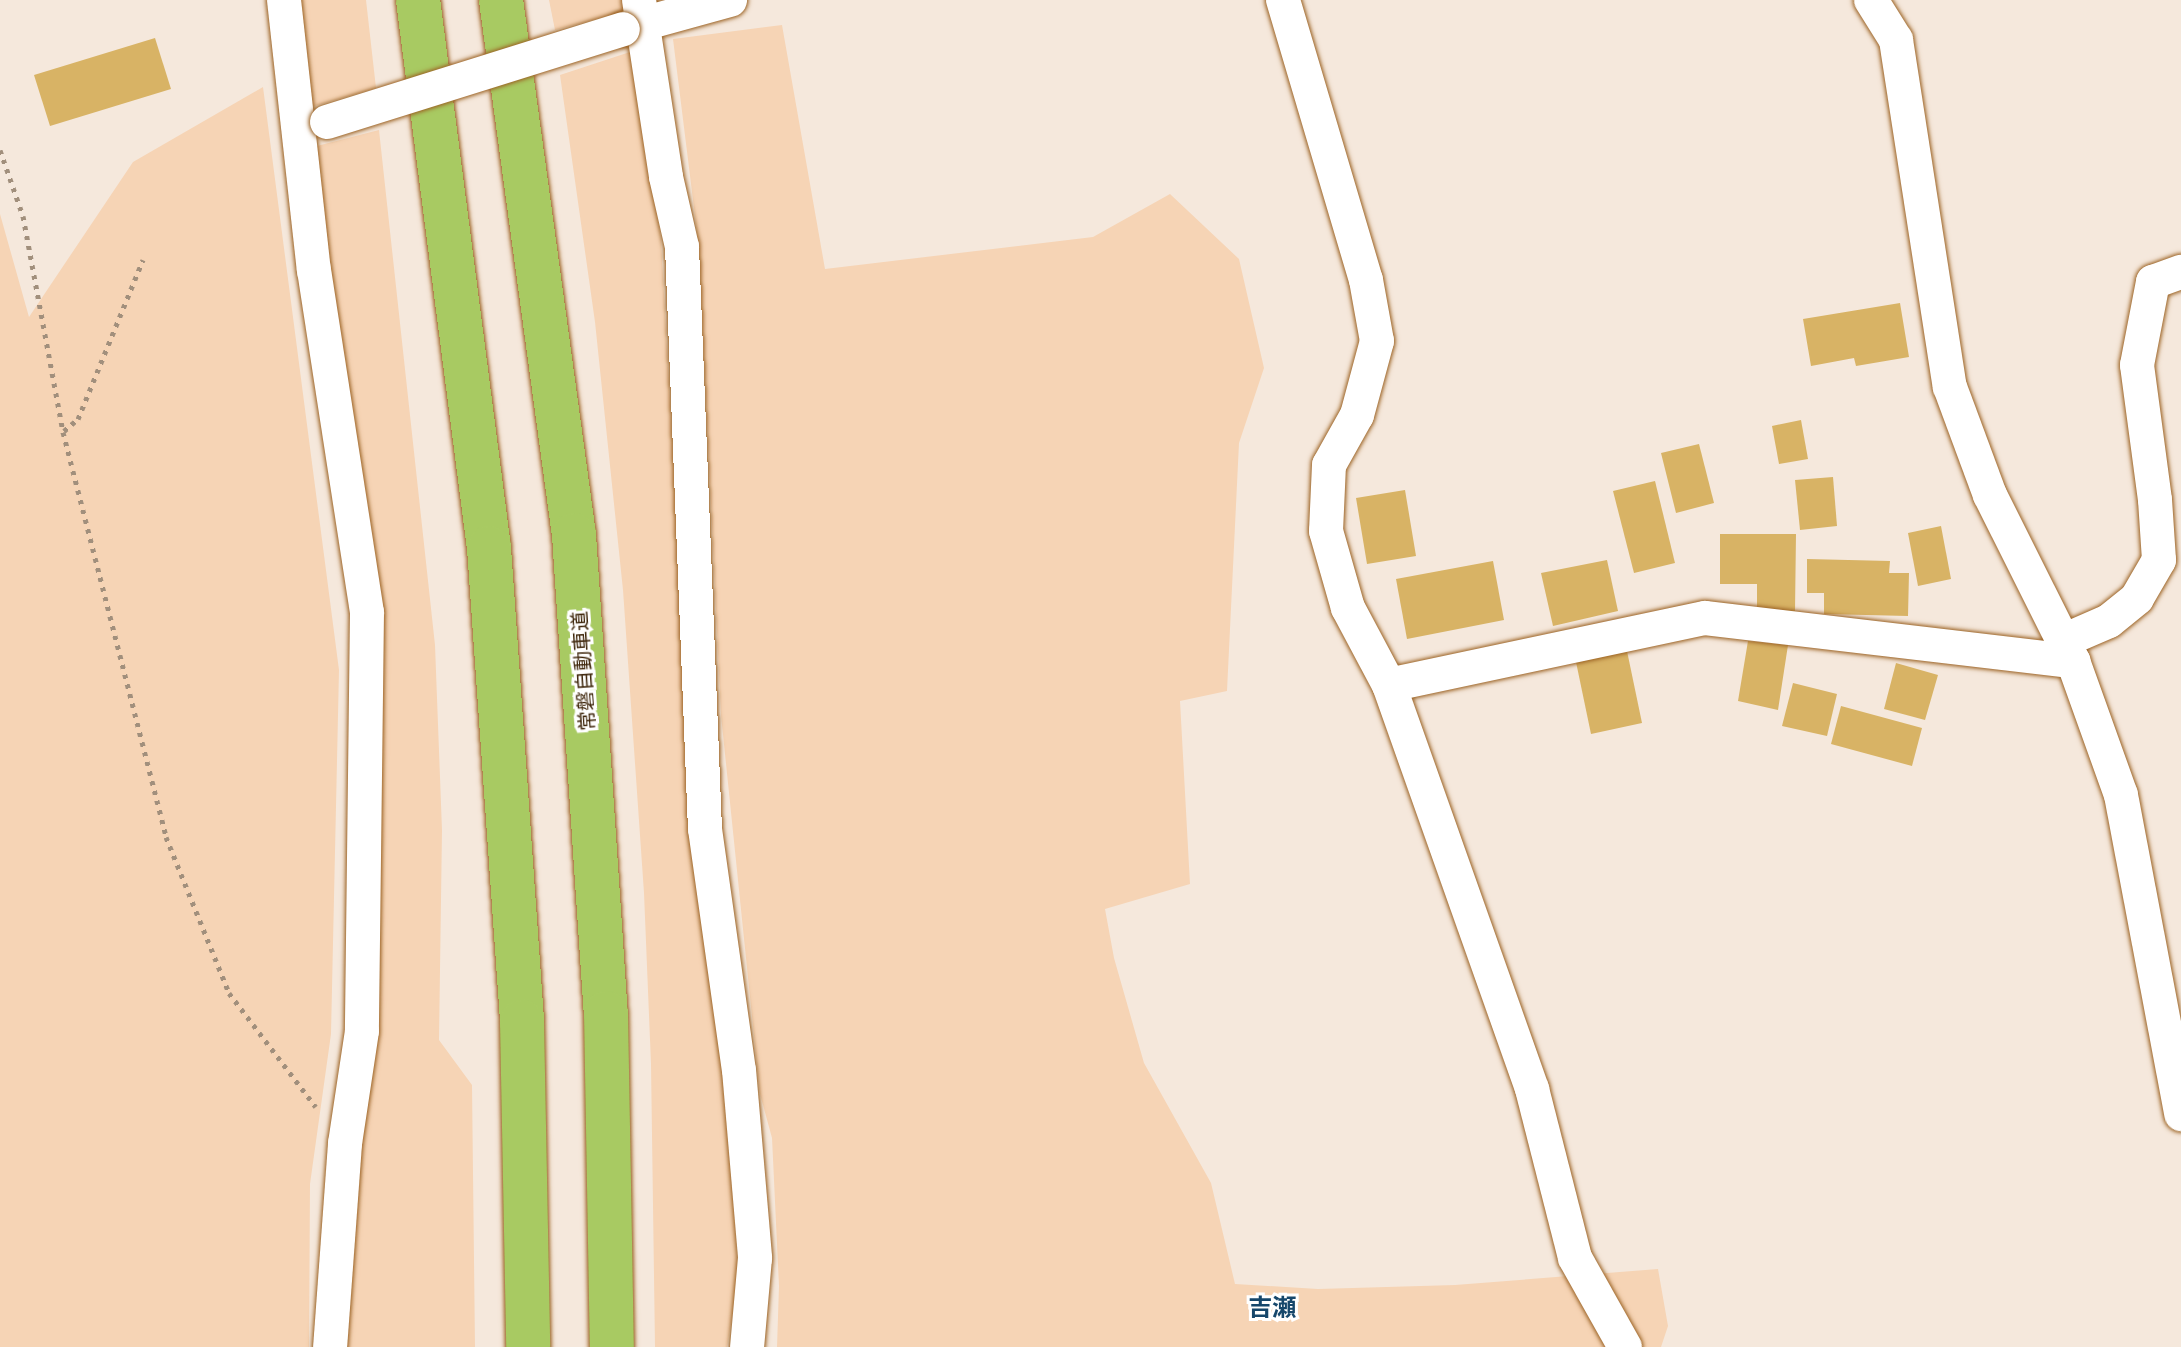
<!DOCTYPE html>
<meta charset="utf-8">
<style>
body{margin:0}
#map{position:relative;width:2181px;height:1347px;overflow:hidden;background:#f5e8dc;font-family:"Asap Condensed","Noto Sans JP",sans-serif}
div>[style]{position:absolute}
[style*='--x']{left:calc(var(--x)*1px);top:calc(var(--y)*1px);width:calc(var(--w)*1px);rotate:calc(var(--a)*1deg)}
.green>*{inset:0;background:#f6d4b5}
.building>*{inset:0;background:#d8b365}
.path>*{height:5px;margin-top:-2.5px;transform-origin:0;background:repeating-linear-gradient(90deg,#a18f7c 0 4px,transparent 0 10px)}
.roads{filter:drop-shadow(0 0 2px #9c6324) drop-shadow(0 0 2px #9c6324)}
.street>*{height:34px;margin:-17px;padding:0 17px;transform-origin:17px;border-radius:17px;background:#fff}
.highway>*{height:44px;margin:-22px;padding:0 22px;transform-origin:22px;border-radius:22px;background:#a8ca62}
.bridges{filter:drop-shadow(0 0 2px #9c6324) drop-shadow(0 0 2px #9c6324)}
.street-bridge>*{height:34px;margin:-17px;padding:0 17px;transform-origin:17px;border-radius:17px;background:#fff}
span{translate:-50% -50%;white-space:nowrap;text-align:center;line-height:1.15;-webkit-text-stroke:6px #fff;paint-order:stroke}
.street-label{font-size:20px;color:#3e260b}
.quarter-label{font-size:24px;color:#16476b;font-weight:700}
</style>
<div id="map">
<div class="green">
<div style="clip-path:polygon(296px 0,366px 0,376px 88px,311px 107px)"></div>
<div style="clip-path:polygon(549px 0,626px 0,627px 5px,623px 12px,555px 30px)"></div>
<div style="clip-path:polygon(782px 25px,825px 269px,1093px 237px,1170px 194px,1239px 259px,1264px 368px,1239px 443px,1227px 691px,1180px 701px,1190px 884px,1105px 909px,1114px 958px,1144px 1063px,1211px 1183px,1235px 1284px,1318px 1289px,1455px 1285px,1658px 1269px,1668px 1326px,1661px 1347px,777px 1347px,779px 1286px,772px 1138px,760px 1094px,721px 715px,699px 248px,673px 39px)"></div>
<div style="clip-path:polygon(633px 51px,661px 240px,692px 806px,730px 1117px,738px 1280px,727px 1347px,655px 1347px,651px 1064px,644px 893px,623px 590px,595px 322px,560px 75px)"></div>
<div style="clip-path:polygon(263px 87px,339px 670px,331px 1034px,310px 1184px,309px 1347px,0 1347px,0 214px,29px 317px,133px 162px)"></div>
<div style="clip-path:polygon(379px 130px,435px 645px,442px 830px,439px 1040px,472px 1085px,475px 1347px,343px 1347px,378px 763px,313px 147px)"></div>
</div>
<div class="building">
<div style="clip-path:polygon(155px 38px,171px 89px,50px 126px,34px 75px)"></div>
<div style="clip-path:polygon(1900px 303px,1909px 357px,1856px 366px,1854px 358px,1811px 366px,1803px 319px)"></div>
<div style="clip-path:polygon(1801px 420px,1808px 459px,1779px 464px,1772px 426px)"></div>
<div style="clip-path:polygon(1699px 444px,1714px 503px,1676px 513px,1661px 453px)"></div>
<div style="clip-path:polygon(1833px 477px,1837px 526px,1800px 530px,1795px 480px)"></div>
<div style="clip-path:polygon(1655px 481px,1675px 563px,1634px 573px,1613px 491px)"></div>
<div style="clip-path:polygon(1405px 490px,1416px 556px,1367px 564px,1356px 498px)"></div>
<div style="clip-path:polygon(1941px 526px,1951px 579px,1918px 586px,1908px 533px)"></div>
<div style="clip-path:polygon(1720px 534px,1796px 534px,1795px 611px,1757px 611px,1757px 584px,1720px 584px)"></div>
<div style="clip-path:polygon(1807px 559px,1890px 561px,1889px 573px,1909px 573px,1908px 616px,1824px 614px,1824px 593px,1807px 593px)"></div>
<div style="clip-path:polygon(1607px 560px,1618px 611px,1553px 626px,1541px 573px)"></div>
<div style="clip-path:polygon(1493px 561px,1504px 620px,1407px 639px,1396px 579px)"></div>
<div style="clip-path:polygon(1748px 641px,1788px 645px,1778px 710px,1738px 701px)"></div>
<div style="clip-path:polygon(1627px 651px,1642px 723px,1591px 734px,1576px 662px)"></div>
<div style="clip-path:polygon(1896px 663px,1938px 675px,1925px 720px,1884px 709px)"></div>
<div style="clip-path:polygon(1793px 683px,1837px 694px,1827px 736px,1782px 726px)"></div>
<div style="clip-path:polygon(1841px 706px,1922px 728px,1912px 766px,1831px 744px)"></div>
</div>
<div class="path">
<div style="--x:0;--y:150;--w:70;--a:70.8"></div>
<div style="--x:23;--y:216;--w:220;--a:79.5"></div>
<div style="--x:63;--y:432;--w:418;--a:75.7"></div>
<div style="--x:166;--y:837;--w:168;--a:68"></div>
<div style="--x:229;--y:993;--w:143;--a:52.7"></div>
<div style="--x:64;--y:431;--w:18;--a:-41"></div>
<div style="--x:78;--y:419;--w:172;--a:-67.8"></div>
</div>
<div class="roads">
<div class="street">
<div style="--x:284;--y:0;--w:272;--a:83.7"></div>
<div style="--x:314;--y:270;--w:346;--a:81.2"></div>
<div style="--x:367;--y:612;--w:419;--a:90.7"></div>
<div style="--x:362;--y:1031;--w:114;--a:98.6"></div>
<div style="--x:345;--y:1144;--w:204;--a:94.2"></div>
<div style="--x:639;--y:0;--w:179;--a:81.3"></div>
<div style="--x:666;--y:177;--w:72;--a:77.1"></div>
<div style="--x:682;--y:247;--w:582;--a:87.74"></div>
<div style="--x:705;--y:829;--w:243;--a:82"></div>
<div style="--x:739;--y:1070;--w:189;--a:85.1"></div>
<div style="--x:755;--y:1258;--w:89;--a:95.1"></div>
<div style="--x:1283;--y:0;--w:292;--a:73.5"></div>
<div style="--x:1366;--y:280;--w:62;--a:79.8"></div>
<div style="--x:1377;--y:341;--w:77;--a:105.1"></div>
<div style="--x:1357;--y:415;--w:57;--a:119.2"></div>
<div style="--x:1329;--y:465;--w:66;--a:92.6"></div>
<div style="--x:1326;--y:531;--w:80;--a:74.1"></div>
<div style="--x:1348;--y:608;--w:87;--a:62"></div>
<div style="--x:1389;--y:685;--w:429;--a:70.5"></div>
<div style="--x:1532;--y:1089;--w:174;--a:75.7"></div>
<div style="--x:1575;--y:1258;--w:102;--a:60.7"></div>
<div style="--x:1871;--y:0;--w:47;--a:58"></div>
<div style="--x:1896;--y:40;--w:351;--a:81.2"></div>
<div style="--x:1950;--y:387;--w:115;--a:69.7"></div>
<div style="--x:1990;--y:495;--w:186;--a:63.4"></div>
<div style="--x:2073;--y:661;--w:142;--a:70.3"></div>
<div style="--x:2121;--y:795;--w:325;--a:79.3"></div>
<div style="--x:624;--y:29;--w:110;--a:-15.3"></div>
<div style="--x:2063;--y:641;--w:50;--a:-23.5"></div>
<div style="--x:2109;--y:621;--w:36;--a:-39"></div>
<div style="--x:2137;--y:598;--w:44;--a:-59.9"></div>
<div style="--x:2159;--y:560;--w:60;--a:-93.8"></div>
<div style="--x:2155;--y:500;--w:136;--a:-97.6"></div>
<div style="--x:2137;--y:365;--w:85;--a:-79.1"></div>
<div style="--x:2153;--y:282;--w:30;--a:-20"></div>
<div style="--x:1389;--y:685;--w:323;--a:-12"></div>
<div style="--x:1705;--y:618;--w:371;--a:6.7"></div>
</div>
<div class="highway">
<div style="--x:418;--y:0;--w:553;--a:82.62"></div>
<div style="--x:489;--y:548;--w:475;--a:86"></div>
<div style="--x:522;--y:1022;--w:325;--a:88.9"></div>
<div style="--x:501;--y:0;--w:540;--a:82.23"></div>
<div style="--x:574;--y:535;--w:479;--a:86.2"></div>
<div style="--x:606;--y:1013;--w:334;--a:89"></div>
</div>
</div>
<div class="bridges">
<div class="street-bridge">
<div style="--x:327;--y:122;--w:310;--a:-17.4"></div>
</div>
</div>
<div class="street-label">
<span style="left:583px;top:671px;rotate:-94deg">常磐自動車道</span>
</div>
<div class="quarter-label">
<span style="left:1272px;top:1308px">吉瀬</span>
</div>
</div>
